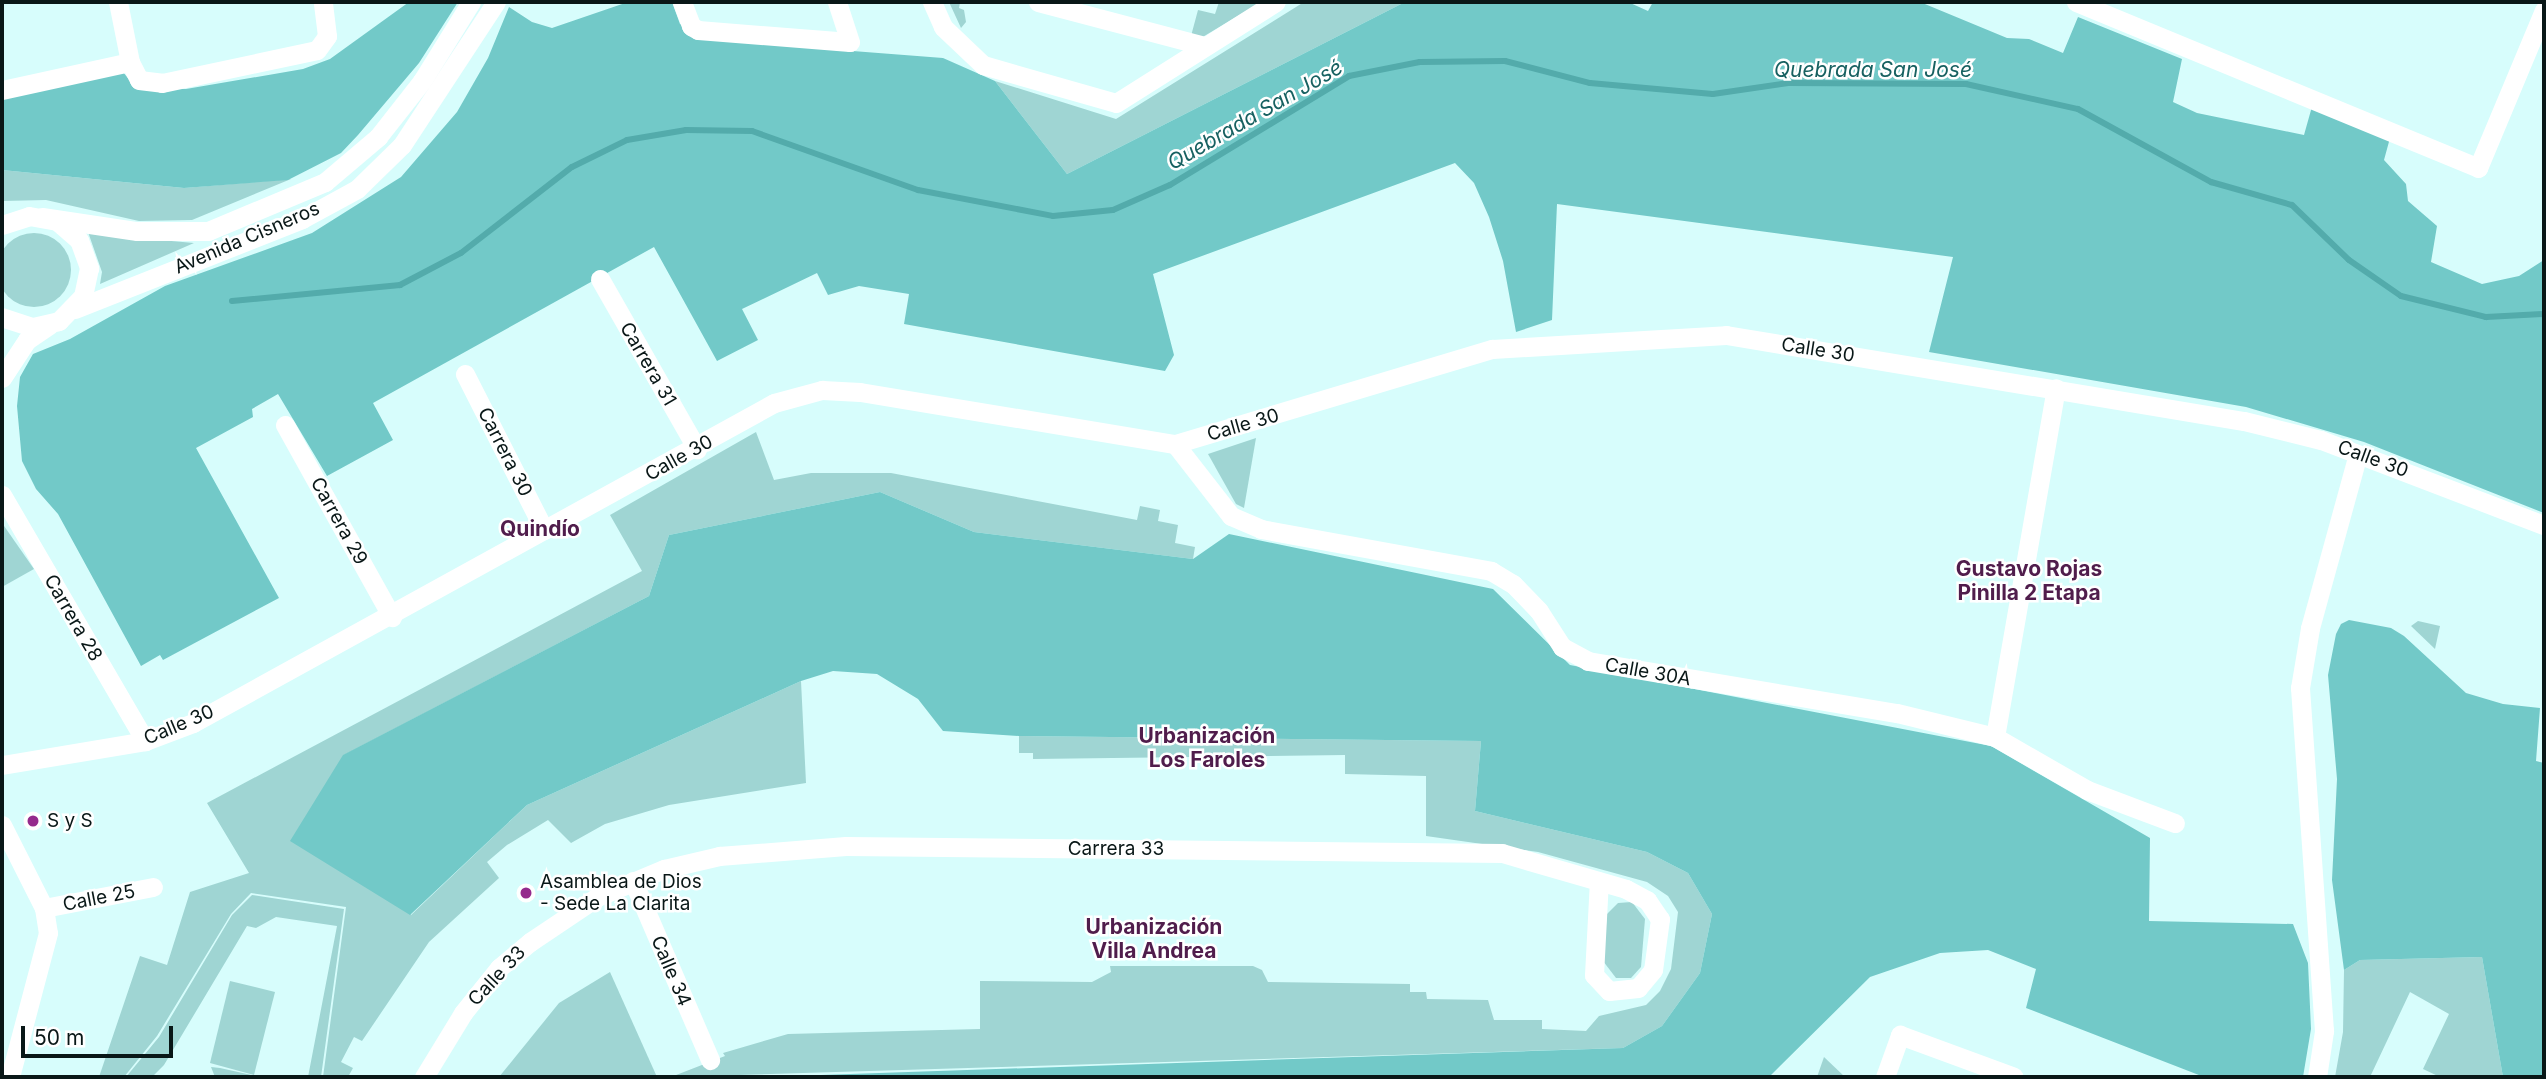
<!DOCTYPE html>
<meta charset="utf-8">
<style>
body{margin:0}
#map{position:relative;width:2546px;height:1079px;overflow:hidden;background:#d7fdfc;font-family:Inter,sans-serif}
div>[style]{position:absolute}
[style*='--x']{left:calc(var(--x)*1px);top:calc(var(--y)*1px);width:calc(var(--w)*1px);rotate:calc(var(--a)*1deg)}
.green>*{inset:0;background:#9fd5d3}
.round{border-radius:50%}
.forest>*{inset:0;background:#72c9c8}
.stream>*{height:6px;margin:-3px;padding:0 3px;transform-origin:3px;border-radius:3px;background:#53abab}
.minor>*{height:19px;margin:-9.5px;padding:0 9.5px;transform-origin:9.5px;border-radius:9.5px;background:#fff}
.dots>*{width:19px;height:19px;translate:-50% -50%;box-sizing:border-box;border:4px solid #fff;border-radius:50%}
span{translate:-50% -50%;white-space:nowrap;text-align:center;line-height:1.15;-webkit-text-stroke:5px #fff;paint-order:stroke}
.street-label{font-size:19px;color:#091717}
.poi-label{font-size:19px;color:#091717}
.left{translate:0 -50%;text-align:left}
.water-label{font-size:21px;color:#176161;font-style:italic}
.neighbourhood-label{font-size:21px;color:#501d4c;font-weight:700}
.frame{position:absolute;inset:0;border:4px solid #091717;pointer-events:none}
.scale{position:absolute;left:21px;top:1026px;width:152px;height:32px;box-sizing:border-box;border:4px solid #091717;border-top:0;padding-left:9px;font-size:21px;line-height:24px;white-space:nowrap;color:#091717;-webkit-text-stroke:5px #fff;paint-order:stroke}
</style>
<div id="map">
<div class="green">
<div style="clip-path:polygon(949px 2px,960px 2px,959px 8px,964px 10px,966px 22px,961px 28px)"></div>
<div style="clip-path:polygon(1219px 2px,1261px 2px,1201px 38px,1191px 36px,1198px 10px,1215px 14px)"></div>
<div style="clip-path:polygon(1304px 2px,1405px 2px,1067px 174px,995px 81px,1116px 119px)"></div>
<div style="clip-path:polygon(2px 170px,184px 188px,291px 179px,192px 220px,139px 221px,46px 200px,2px 201px)"></div>
<div style="clip-path:polygon(88px 232px,160px 240px,194px 243px,100px 284px,102px 272px)"></div>
<div class="round" style="left:-3px;top:233px;width:74px;height:74px"></div>
<div style="clip-path:polygon(756px 432px,774px 480px,811px 473px,891px 473px,1137px 520px,1140px 506px,1160px 510px,1158px 521px,1178px 525px,1175px 543px,1195px 547px,1193px 559px,974px 532px,880px 492px,669px 535px,649px 596px,344px 755px,411px 915px,527px 805px,801px 681px,806px 783px,669px 805px,605px 824px,571px 843px,548px 820px,507px 845px,487px 862px,499px 878px,429px 942px,362px 1041px,354px 1037px,341px 1062px,353px 1068px,348px 1077px,323px 1077px,346px 907px,251px 893px,231px 914px,157px 1036px,124px 1077px,99px 1077px,140px 956px,167px 965px,190px 892px,249px 873px,207px 803px,642px 571px,610px 515px)"></div>
<div style="clip-path:polygon(1256px 438px,1244px 508px,1236px 504px,1208px 454px)"></div>
<div style="clip-path:polygon(2px 523px,34px 569px,2px 587px)"></div>
<div style="clip-path:polygon(2418px 621px,2440px 626px,2435px 649px,2411px 626px)"></div>
<div style="clip-path:polygon(1019px 736px,1481px 741px,1475px 811px,1647px 852px,1688px 873px,1712px 914px,1700px 973px,1662px 1026px,1623px 1048px,671px 1077px,725px 1056px,723px 1053px,788px 1034px,980px 1029px,980px 981px,1092px 982px,1111px 972px,1110px 966px,1253px 966px,1262px 970px,1268px 982px,1410px 984px,1410px 992px,1426px 992px,1427px 999px,1488px 1000px,1494px 1020px,1542px 1020px,1542px 1029px,1586px 1031px,1599px 1016px,1646px 1005px,1660px 991px,1671px 969px,1678px 912px,1668px 896px,1647px 882px,1538px 852px,1426px 836px,1426px 776px,1345px 774px,1345px 755px,1033px 759px,1033px 753px,1019px 753px)"></div>
<div style="clip-path:polygon(252px 895px,344px 909px,321px 1077px,308px 1077px,337px 926px,276px 917px,256px 928px,247px 926px,164px 1065px,152px 1077px,126px 1077px,159px 1037px,232px 915px)"></div>
<div style="clip-path:polygon(1632px 902px,1645px 919px,1641px 967px,1631px 978px,1616px 978px,1603px 961px,1607px 914px,1618px 903px)"></div>
<div style="clip-path:polygon(2482px 957px,2503px 1077px,2440px 1077px,2423px 1069px,2449px 1014px,2410px 992px,2370px 1077px,2335px 1077px,2343px 1032px,2344px 970px,2360px 960px)"></div>
<div style="clip-path:polygon(610px 972px,657px 1077px,499px 1077px,559px 1003px)"></div>
<div style="clip-path:polygon(230px 981px,275px 992px,254px 1075px,210px 1063px)"></div>
<div style="clip-path:polygon(1824px 1057px,1845px 1077px,1817px 1077px)"></div>
<div style="clip-path:polygon(211px 1067px,220px 1068px,256px 1076px,215px 1077px)"></div>
</div>
<div class="forest">
<div style="clip-path:polygon(409px 2px,458px 2px,419px 63px,358px 135px,341px 153px,288px 180px,184px 188px,2px 170px,2px 98px,123px 72px,135px 87px,186px 89px,303px 69px,330px 59px)"></div>
<div style="clip-path:polygon(628px 2px,672px 2px,680px 24px,749px 43px,943px 58px,995px 81px,1067px 174px,1405px 2px,1628px 2px,1648px 11px,1653px 2px,1920px 2px,2007px 38px,2029px 39px,2063px 53px,2078px 17px,2182px 59px,2173px 102px,2197px 113px,2304px 135px,2313px 103px,2390px 138px,2384px 160px,2406px 184px,2408px 201px,2437px 226px,2431px 262px,2482px 284px,2519px 276px,2544px 260px,2544px 513px,2364px 442px,2246px 407px,1929px 352px,1953px 257px,1557px 204px,1552px 320px,1516px 332px,1503px 261px,1489px 217px,1474px 183px,1455px 163px,1153px 274px,1174px 355px,1165px 371px,904px 324px,909px 294px,859px 286px,828px 295px,817px 273px,742px 309px,758px 340px,717px 361px,654px 247px,373px 403px,393px 440px,327px 476px,278px 394px,252px 409px,253px 417px,196px 448px,279px 598px,163px 660px,160px 655px,141px 666px,58px 514px,36px 489px,22px 461px,17px 406px,20px 377px,33px 354px,70px 339px,165px 286px,312px 233px,401px 177px,457px 112px,488px 58px,509px 7px,532px 22px,552px 28px)"></div>
<div style="clip-path:polygon(880px 492px,974px 532px,1193px 559px,1229px 534px,1493px 589px,1570px 665px,1991px 746px,2150px 838px,2149px 921px,2293px 924px,2308px 963px,2311px 1029px,2303px 1077px,2204px 1077px,2026px 1008px,2036px 969px,1988px 950px,1940px 953px,1870px 977px,1769px 1077px,760px 1077px,1623px 1048px,1662px 1026px,1700px 973px,1712px 914px,1688px 873px,1647px 852px,1475px 811px,1481px 741px,1019px 736px,943px 731px,918px 699px,877px 674px,833px 671px,801px 681px,527px 805px,410px 915px,290px 841px,343px 755px,649px 596px,669px 535px)"></div>
<div style="clip-path:polygon(2349px 620px,2391px 628px,2404px 636px,2466px 693px,2503px 704px,2540px 708px,2536px 761px,2544px 763px,2544px 1077px,2503px 1077px,2482px 957px,2360px 960px,2344px 970px,2332px 880px,2337px 779px,2328px 675px,2336px 634px,2341px 624px)"></div>
</div>
<div class="stream">
<div style="--x:232;--y:301;--w:169;--a:-5.4"></div>
<div style="--x:400;--y:285;--w:69;--a:-27.7"></div>
<div style="--x:461;--y:253;--w:140;--a:-37.8"></div>
<div style="--x:572;--y:167;--w:61;--a:-26.1"></div>
<div style="--x:627;--y:140;--w:60;--a:-9.6"></div>
<div style="--x:686;--y:130;--w:66;--a:0.9"></div>
<div style="--x:752;--y:131;--w:176;--a:19.6"></div>
<div style="--x:918;--y:190;--w:137;--a:10.9"></div>
<div style="--x:1053;--y:216;--w:60;--a:-5.7"></div>
<div style="--x:1113;--y:210;--w:62;--a:-23.7"></div>
<div style="--x:1170;--y:185;--w:210;--a:-31.3"></div>
<div style="--x:1349;--y:76;--w:72;--a:-11.2"></div>
<div style="--x:1420;--y:62;--w:85;--a:-0.7"></div>
<div style="--x:1505;--y:61;--w:88;--a:14.5"></div>
<div style="--x:1590;--y:83;--w:123;--a:5.1"></div>
<div style="--x:1713;--y:94;--w:76;--a:-8.3"></div>
<div style="--x:1788;--y:83;--w:178;--a:0.3"></div>
<div style="--x:1966;--y:84;--w:115;--a:12.6"></div>
<div style="--x:2078;--y:109;--w:152;--a:28.8"></div>
<div style="--x:2211;--y:182;--w:84;--a:15.9"></div>
<div style="--x:2292;--y:205;--w:79;--a:44"></div>
<div style="--x:2349;--y:260;--w:63;--a:34.7"></div>
<div style="--x:2401;--y:296;--w:88;--a:13.9"></div>
<div style="--x:2486;--y:317;--w:58;--a:-3"></div>
</div>
<div class="minor">
<div style="--x:118;--y:2;--w:61;--a:78.7"></div>
<div style="--x:130;--y:62;--w:20;--a:63"></div>
<div style="--x:139;--y:80;--w:23;--a:7"></div>
<div style="--x:162;--y:83;--w:158;--a:-12"></div>
<div style="--x:317;--y:50;--w:17;--a:-54"></div>
<div style="--x:327;--y:36;--w:34;--a:-97"></div>
<div style="--x:682;--y:2;--w:26;--a:69"></div>
<div style="--x:691;--y:26;--w:8;--a:30"></div>
<div style="--x:698;--y:30;--w:152;--a:4.5"></div>
<div style="--x:850;--y:42;--w:42;--a:-108"></div>
<div style="--x:932;--y:2;--w:27;--a:66"></div>
<div style="--x:943;--y:27;--w:55;--a:43.5"></div>
<div style="--x:983;--y:65;--w:138;--a:15.9"></div>
<div style="--x:1116;--y:103;--w:189;--a:-32.3"></div>
<div style="--x:1038;--y:2;--w:172;--a:14.8"></div>
<div style="--x:2076;--y:2;--w:435;--a:22.4"></div>
<div style="--x:2478;--y:168;--w:171;--a:-67.3"></div>
<div style="--x:2;--y:90;--w:131;--a:-12.3"></div>
<div style="--x:42;--y:217;--w:96;--a:8.4"></div>
<div style="--x:137;--y:231;--w:71;--a:0"></div>
<div style="--x:208;--y:231;--w:127;--a:-22.7"></div>
<div style="--x:325;--y:182;--w:70;--a:-40.3"></div>
<div style="--x:378;--y:137;--w:71;--a:-51.8"></div>
<div style="--x:422;--y:81;--w:93;--a:-58.2"></div>
<div style="--x:2;--y:225;--w:28;--a:-18"></div>
<div style="--x:29;--y:216;--w:28;--a:10"></div>
<div style="--x:57;--y:221;--w:29;--a:41"></div>
<div style="--x:79;--y:240;--w:30;--a:70"></div>
<div style="--x:89;--y:268;--w:29;--a:102"></div>
<div style="--x:83;--y:296;--w:35;--a:134"></div>
<div style="--x:59;--y:321;--w:28;--a:167"></div>
<div style="--x:32;--y:327;--w:32;--a:-162"></div>
<div style="--x:600;--y:279;--w:196;--a:60.3"></div>
<div style="--x:75;--y:309;--w:244;--a:-21.6"></div>
<div style="--x:302;--y:219;--w:63;--a:-28.6"></div>
<div style="--x:357;--y:189;--w:63;--a:-44.4"></div>
<div style="--x:402;--y:145;--w:171;--a:-56.7"></div>
<div style="--x:465;--y:374;--w:175;--a:63.1"></div>
<div style="--x:2;--y:378;--w:45;--a:-56.7"></div>
<div style="--x:27;--y:340;--w:27;--a:-34"></div>
<div style="--x:285;--y:425;--w:220;--a:60.9"></div>
<div style="--x:1175;--y:444;--w:91;--a:52.1"></div>
<div style="--x:1231;--y:516;--w:33;--a:23"></div>
<div style="--x:1261;--y:529;--w:234;--a:10.3"></div>
<div style="--x:1491;--y:571;--w:26;--a:31"></div>
<div style="--x:1513;--y:584;--w:37;--a:46"></div>
<div style="--x:1539;--y:611;--w:43;--a:57.4"></div>
<div style="--x:1562;--y:647;--w:30;--a:28"></div>
<div style="--x:1588;--y:661;--w:313;--a:9.6"></div>
<div style="--x:1897;--y:713;--w:101;--a:13.8"></div>
<div style="--x:1995;--y:737;--w:106;--a:29.9"></div>
<div style="--x:2087;--y:790;--w:94;--a:20.6"></div>
<div style="--x:2;--y:495;--w:285;--a:59.8"></div>
<div style="--x:1995;--y:737;--w:354;--a:-80.1"></div>
<div style="--x:2;--y:765;--w:145;--a:-9.5"></div>
<div style="--x:145;--y:741;--w:51;--a:-20.6"></div>
<div style="--x:193;--y:723;--w:663;--a:-28.84"></div>
<div style="--x:774;--y:403;--w:50;--a:-15.2"></div>
<div style="--x:822;--y:390;--w:38;--a:3"></div>
<div style="--x:860;--y:392;--w:319;--a:9.4"></div>
<div style="--x:1175;--y:444;--w:331;--a:-16.7"></div>
<div style="--x:1492;--y:349;--w:234;--a:-3.4"></div>
<div style="--x:1726;--y:335;--w:525;--a:9.43"></div>
<div style="--x:2244;--y:421;--w:79;--a:13.9"></div>
<div style="--x:2321;--y:440;--w:239;--a:20.9"></div>
<div style="--x:2;--y:825;--w:93;--a:63.2"></div>
<div style="--x:44;--y:908;--w:25;--a:81"></div>
<div style="--x:48;--y:933;--w:149;--a:104.8"></div>
<div style="--x:633;--y:881;--w:195;--a:66.7"></div>
<div style="--x:44;--y:908;--w:111;--a:-10.9"></div>
<div style="--x:424;--y:1077;--w:75;--a:-58.6"></div>
<div style="--x:463;--y:1013;--w:58;--a:-51.3"></div>
<div style="--x:499;--y:968;--w:40;--a:-40"></div>
<div style="--x:530;--y:942;--w:81;--a:-33.9"></div>
<div style="--x:597;--y:897;--w:73;--a:-22.7"></div>
<div style="--x:664;--y:869;--w:57;--a:-13.3"></div>
<div style="--x:719;--y:856;--w:127;--a:-4.5"></div>
<div style="--x:846;--y:846;--w:656;--a:0.61"></div>
<div style="--x:1502;--y:853;--w:129;--a:16.2"></div>
<div style="--x:1626;--y:889;--w:24;--a:28"></div>
<div style="--x:1647;--y:900;--w:23;--a:56"></div>
<div style="--x:1660;--y:919;--w:51;--a:97.8"></div>
<div style="--x:1653;--y:970;--w:23;--a:130"></div>
<div style="--x:1638;--y:988;--w:29;--a:174"></div>
<div style="--x:1609;--y:991;--w:22;--a:-133"></div>
<div style="--x:1594;--y:975;--w:94;--a:-87"></div>
<div style="--x:1885;--y:1077;--w:45;--a:-70.3"></div>
<div style="--x:1900;--y:1035;--w:121;--a:20.2"></div>
<div style="--x:2317;--y:1077;--w:47;--a:-81.3"></div>
<div style="--x:2324;--y:1031;--w:344;--a:-94"></div>
<div style="--x:2300;--y:688;--w:61;--a:-80.5"></div>
<div style="--x:2310;--y:628;--w:180;--a:-74.6"></div>
</div>
<div class="dots">
<div style="left:33px;top:821px;background:#942a8c"></div>
<div style="left:526px;top:893px;background:#942a8c"></div>
</div>
<div class="street-label">
<span style="left:247px;top:238px;rotate:-23deg">Avenida Cisneros</span>
<span style="left:1818px;top:350px;rotate:9deg">Calle 30</span>
<span style="left:648px;top:364px;rotate:60deg">Carrera 31</span>
<span style="left:1243px;top:425px;rotate:-16deg">Calle 30</span>
<span style="left:505px;top:452px;rotate:63deg">Carrera 30</span>
<span style="left:679px;top:458px;rotate:-29deg">Calle 30</span>
<span style="left:2373px;top:459px;rotate:20deg">Calle 30</span>
<span style="left:339px;top:521px;rotate:61deg">Carrera 29</span>
<span style="left:73px;top:618px;rotate:60deg">Carrera 28</span>
<span style="left:1648px;top:672px;rotate:10deg">Calle 30A</span>
<span style="left:179px;top:725px;rotate:-23deg">Calle 30</span>
<span style="left:1116px;top:849px">Carrera 33</span>
<span style="left:99px;top:898px;rotate:-11deg">Calle 25</span>
<span style="left:671px;top:971px;rotate:67deg">Calle 34</span>
<span style="left:497px;top:976px;rotate:-47deg">Calle 33</span>
</div>
<div class="poi-label">
<span class="left" style="left:47px;top:821px">S y S</span>
<span class="left" style="left:540px;top:893px">Asamblea de Dios<br>- Sede La Clarita</span>
</div>
<div class="water-label">
<span style="left:1873px;top:70px">Quebrada San José</span>
<span style="left:1255px;top:115px;rotate:-30deg">Quebrada San José</span>
</div>
<div class="neighbourhood-label">
<span style="left:540px;top:529px">Quindío</span>
<span style="left:2029px;top:581px">Gustavo Rojas<br>Pinilla 2 Etapa</span>
<span style="left:1207px;top:748px">Urbanización<br>Los Faroles</span>
<span style="left:1154px;top:939px">Urbanización<br>Villa Andrea</span>
</div>
<div class="frame"></div>
<div class="scale">50 m</div>
</div>
